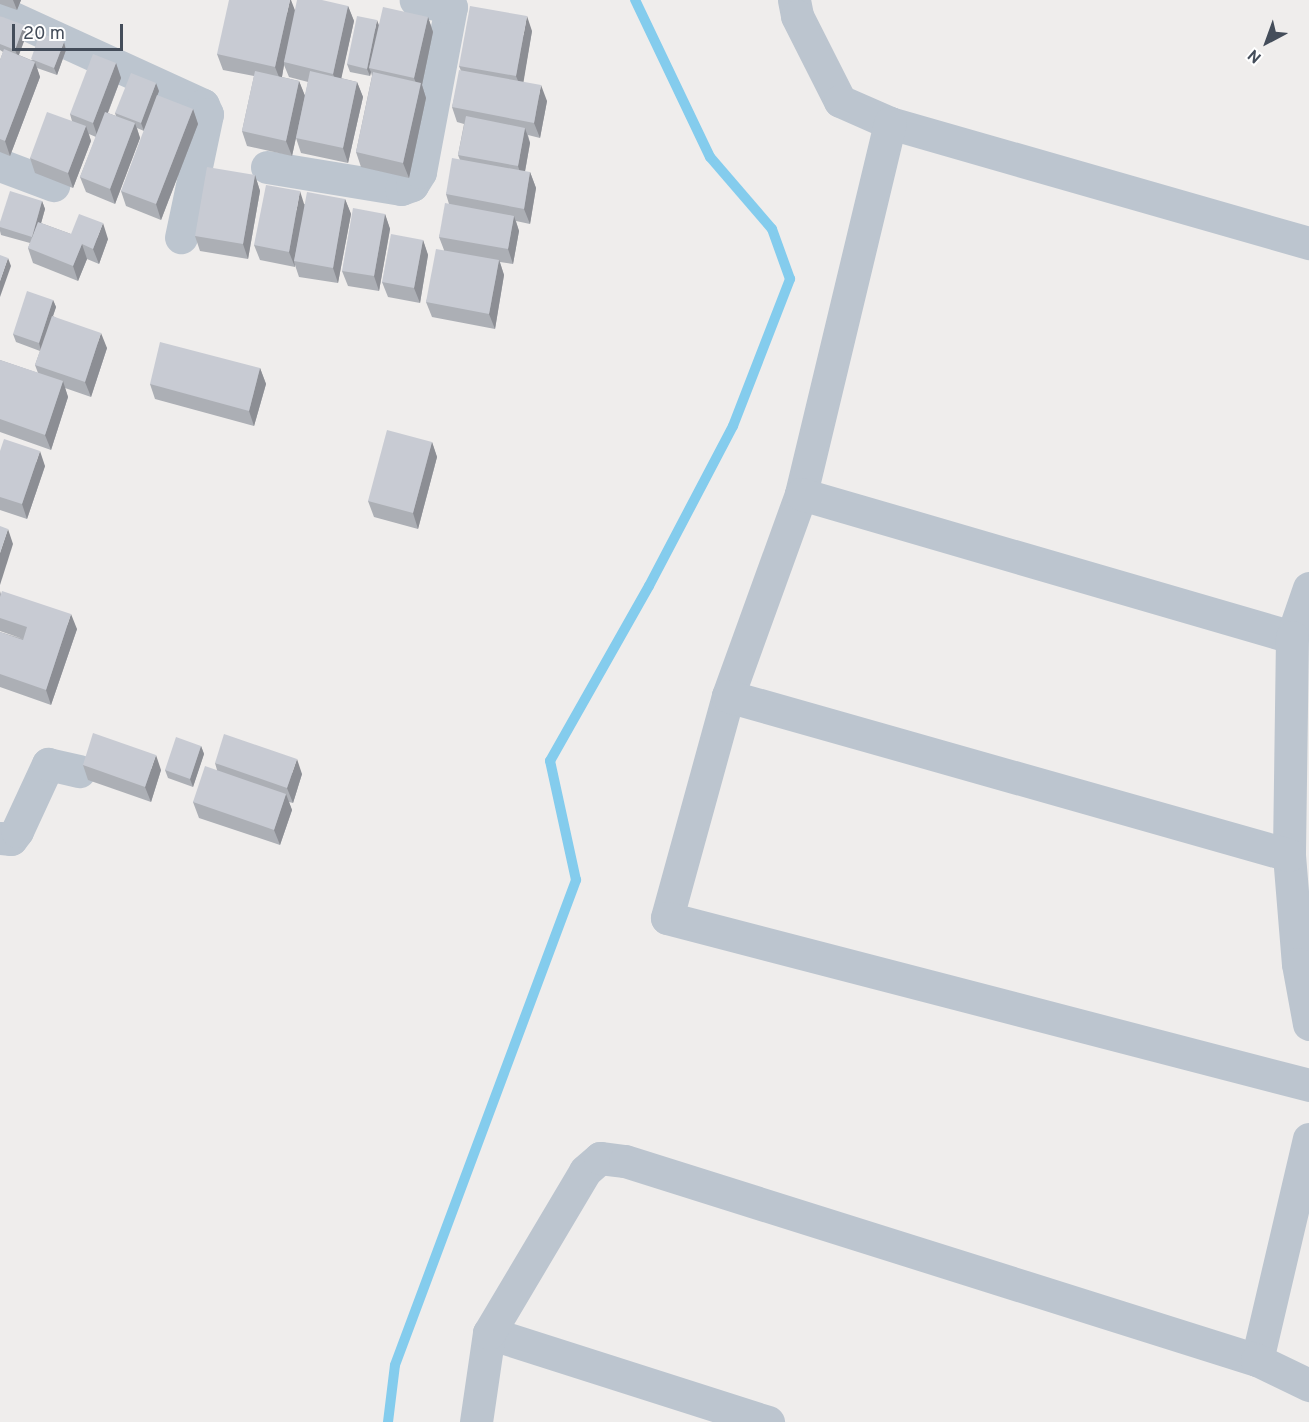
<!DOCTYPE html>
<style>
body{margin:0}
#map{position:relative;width:1309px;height:1422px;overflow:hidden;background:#efedec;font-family:Overpass,sans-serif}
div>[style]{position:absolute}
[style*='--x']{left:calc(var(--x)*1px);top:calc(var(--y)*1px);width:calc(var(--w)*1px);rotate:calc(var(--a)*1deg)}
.stream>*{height:10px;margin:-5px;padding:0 5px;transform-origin:5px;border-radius:5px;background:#84cced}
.street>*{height:33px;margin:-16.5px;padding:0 16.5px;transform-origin:16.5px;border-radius:16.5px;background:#bcc5cf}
.wall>*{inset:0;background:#acafb5}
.shaded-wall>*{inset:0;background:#8c8e94}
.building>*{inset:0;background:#c8cbd3}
span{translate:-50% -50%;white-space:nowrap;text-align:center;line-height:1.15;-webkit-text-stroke:6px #fff;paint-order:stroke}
.north{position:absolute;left:1237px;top:12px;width:60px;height:60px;-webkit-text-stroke:4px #fff;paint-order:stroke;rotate:221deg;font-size:16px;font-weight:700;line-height:24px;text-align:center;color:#444d5a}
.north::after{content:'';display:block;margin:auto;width:21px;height:27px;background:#444d5a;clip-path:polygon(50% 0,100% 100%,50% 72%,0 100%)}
.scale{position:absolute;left:12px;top:24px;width:111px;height:27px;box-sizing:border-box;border:3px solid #444d5a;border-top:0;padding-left:8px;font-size:18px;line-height:21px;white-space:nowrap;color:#444d5a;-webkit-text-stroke:4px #fff;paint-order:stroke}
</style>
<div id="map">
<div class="stream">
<div style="--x:388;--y:1422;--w:57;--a:-83"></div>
<div style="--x:395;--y:1365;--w:518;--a:-69.53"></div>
<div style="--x:576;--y:880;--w:122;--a:-102.3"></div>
<div style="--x:550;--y:761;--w:201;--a:-60.5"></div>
<div style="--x:649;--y:586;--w:181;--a:-62.3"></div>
<div style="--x:733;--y:426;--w:158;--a:-68.8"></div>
<div style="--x:790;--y:279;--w:53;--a:-109.8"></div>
<div style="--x:772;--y:229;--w:95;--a:-130.7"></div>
<div style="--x:710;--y:157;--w:174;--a:-115.5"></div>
</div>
<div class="street">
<div style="--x:794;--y:0;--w:16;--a:79"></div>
<div style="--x:797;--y:16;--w:95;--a:63.2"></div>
<div style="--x:840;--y:101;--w:55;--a:23.7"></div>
<div style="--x:890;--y:123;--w:436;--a:16"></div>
<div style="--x:0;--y:12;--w:223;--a:24.6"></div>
<div style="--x:203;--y:105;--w:10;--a:66"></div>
<div style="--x:207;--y:114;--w:126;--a:101.9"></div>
<div style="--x:890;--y:123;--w:382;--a:103.5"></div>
<div style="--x:801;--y:494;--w:215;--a:109.9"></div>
<div style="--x:728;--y:696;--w:230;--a:105.4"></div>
<div style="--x:667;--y:918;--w:663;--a:14.58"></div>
<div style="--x:0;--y:165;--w:57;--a:20.7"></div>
<div style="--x:267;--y:167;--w:136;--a:9.3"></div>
<div style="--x:401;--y:189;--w:12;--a:-20"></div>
<div style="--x:412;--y:185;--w:15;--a:-58"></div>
<div style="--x:420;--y:172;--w:168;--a:-79.4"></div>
<div style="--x:451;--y:7;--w:36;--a:-169"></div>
<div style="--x:801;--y:494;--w:511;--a:16.24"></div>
<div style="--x:1309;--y:588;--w:52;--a:109.1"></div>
<div style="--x:1292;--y:637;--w:218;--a:90.8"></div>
<div style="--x:1289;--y:855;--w:109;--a:85.3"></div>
<div style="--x:1298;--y:964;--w:61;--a:79.6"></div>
<div style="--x:728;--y:696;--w:583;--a:15.82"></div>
<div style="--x:0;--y:838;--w:11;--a:5"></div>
<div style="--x:11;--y:839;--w:10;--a:-53"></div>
<div style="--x:17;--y:831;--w:74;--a:-65.2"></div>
<div style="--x:48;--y:764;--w:32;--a:13"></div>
<div style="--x:489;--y:1333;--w:293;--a:17.7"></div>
<div style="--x:1257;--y:1360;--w:227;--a:-76.8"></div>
<div style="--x:476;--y:1422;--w:90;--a:-81.7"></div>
<div style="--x:489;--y:1333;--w:188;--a:-59.3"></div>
<div style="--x:585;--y:1171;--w:20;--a:-41"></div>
<div style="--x:600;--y:1158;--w:25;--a:7"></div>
<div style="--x:625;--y:1161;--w:663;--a:17.48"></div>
<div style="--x:1257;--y:1360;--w:58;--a:25.7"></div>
</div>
<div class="wall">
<div style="clip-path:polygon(0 0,21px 0,17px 10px,0 4px)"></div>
<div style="clip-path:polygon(348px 6px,354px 21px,341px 78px,357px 82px,363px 97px,348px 163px,301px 153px,296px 138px,308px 82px,289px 77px,284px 65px,282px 77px,299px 81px,305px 96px,292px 156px,247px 146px,242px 131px,254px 76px,223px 70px,217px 54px,294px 10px)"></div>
<div style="clip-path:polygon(0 16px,27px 33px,19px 55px,31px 60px,66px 50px,57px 75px,37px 68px,40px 77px,10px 156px,0 152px,0 60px,3px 52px,0 50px)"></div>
<div style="clip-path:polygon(428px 17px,433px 32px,422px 85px,426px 98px,409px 178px,361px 167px,356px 152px,372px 76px,371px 72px,370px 76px,350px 72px,347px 64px,379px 25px)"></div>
<div style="clip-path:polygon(532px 31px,523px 82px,547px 101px,540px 138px,528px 135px,530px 143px,525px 172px,530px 172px,536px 188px,530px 224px,516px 221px,519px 231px,513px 264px,500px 262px,504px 275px,495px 329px,432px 317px,426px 302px,444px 250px,439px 237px,449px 204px,446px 194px,460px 160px,458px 155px,464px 124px,457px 122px,452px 107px,461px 71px,459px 66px)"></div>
<div style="clip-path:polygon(116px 63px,121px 78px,108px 113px,116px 116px,115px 113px,159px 91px,144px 131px,137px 128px,140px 138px,115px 204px,86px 192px,80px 177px,96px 137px,89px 134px,91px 141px,73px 188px,35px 173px,30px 158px,72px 121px,70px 114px)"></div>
<div style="clip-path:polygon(193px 109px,198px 124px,161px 220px,126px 206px,121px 191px)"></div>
<div style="clip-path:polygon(255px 175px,260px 191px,248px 259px,200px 251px,195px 236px)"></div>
<div style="clip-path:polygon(345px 199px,351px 214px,338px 283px,299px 277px,295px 265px,295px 267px,260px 260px,254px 245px,304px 204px)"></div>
<div style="clip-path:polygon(42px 201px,45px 209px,41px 223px,71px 234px,108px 239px,99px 264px,87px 259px,78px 281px,33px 263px,28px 248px,30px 243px,1px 235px,0 231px,0 222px)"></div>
<div style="clip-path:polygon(385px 214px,390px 229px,379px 291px,348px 286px,342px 271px)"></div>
<div style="clip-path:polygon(423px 240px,428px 255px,420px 303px,388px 297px,382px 282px)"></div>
<div style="clip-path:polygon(53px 300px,56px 307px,53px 316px,107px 348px,91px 397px,65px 388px,68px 397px,51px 450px,0 432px,0 360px,38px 373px,35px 365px,40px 351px,16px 342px,13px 334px)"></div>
<div style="clip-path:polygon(260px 368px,266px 384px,254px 426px,155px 399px,150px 384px)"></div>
<div style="clip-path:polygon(432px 442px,437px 457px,418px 529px,374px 517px,368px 501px)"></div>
<div style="clip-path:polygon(0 451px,45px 466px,27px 519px,0 510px)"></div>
<div style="clip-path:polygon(0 591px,1px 594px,77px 629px,51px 705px,0 687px,0 632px,23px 639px,0 631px)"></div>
<div style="clip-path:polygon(201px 746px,204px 754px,193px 787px,168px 778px,165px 770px)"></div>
<div style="clip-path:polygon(215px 763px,302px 774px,293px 803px,289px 802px,292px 810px,280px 845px,199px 818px,193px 802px,217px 770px)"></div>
<div style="clip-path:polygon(83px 765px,161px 770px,151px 802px,88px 780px)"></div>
</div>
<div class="shaded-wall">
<div style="clip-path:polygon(13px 0,21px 0,17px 10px)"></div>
<div style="clip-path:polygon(290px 0,291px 0,296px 13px,284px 62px,284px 65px,281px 82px,275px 67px)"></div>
<div style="clip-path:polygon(348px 6px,354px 21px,339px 89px,333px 74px)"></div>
<div style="clip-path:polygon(527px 16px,532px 31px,522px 91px,516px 76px)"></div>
<div style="clip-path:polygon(428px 17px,433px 32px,422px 85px,426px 98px,409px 178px,403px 163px,419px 91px,414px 78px)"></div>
<div style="clip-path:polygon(377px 20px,380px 28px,369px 68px,371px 72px,370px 76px,367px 69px)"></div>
<div style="clip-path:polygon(24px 25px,27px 33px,18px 57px,15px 50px)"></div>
<div style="clip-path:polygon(64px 42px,66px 50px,57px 75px,54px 68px)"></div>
<div style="clip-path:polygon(35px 62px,40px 77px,10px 156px,5px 141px)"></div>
<div style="clip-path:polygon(116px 63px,121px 78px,98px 138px,93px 123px)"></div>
<div style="clip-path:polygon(299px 81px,305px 96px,292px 156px,286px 141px)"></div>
<div style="clip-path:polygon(357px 82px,363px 97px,348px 163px,343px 148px)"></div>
<div style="clip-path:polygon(156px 83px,159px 91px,144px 131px,141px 123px)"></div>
<div style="clip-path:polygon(541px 85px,547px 101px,540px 138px,534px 123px)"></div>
<div style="clip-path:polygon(193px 109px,198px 124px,161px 220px,156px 204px)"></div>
<div style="clip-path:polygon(135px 123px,140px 138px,115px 204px,110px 189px)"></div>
<div style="clip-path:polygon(86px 126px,91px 141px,73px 188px,68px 173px)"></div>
<div style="clip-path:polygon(525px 128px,530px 143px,523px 182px,518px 166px)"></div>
<div style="clip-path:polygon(530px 172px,536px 188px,530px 224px,524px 209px)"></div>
<div style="clip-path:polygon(255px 175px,260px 191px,248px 259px,243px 244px)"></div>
<div style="clip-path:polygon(300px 191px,305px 207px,294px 261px,295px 267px,289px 252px)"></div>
<div style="clip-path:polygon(345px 199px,351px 214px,338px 283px,333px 268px)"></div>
<div style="clip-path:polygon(42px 201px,45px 209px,35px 245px,32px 237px)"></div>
<div style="clip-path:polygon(385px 214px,390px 229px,379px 291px,374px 276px)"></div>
<div style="clip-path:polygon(514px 216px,519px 231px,513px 264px,508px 249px)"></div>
<div style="clip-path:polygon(103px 223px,108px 239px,99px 264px,93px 249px)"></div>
<div style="clip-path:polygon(423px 240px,428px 255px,420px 303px,414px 288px)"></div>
<div style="clip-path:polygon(82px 244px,87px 259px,78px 281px,73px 266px)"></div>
<div style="clip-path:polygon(8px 258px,11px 266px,0 297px,0 281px)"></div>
<div style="clip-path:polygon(499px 260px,504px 275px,495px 329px,489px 314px)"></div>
<div style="clip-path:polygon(53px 300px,56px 307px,41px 351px,39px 343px)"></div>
<div style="clip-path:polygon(101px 333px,107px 348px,91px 397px,85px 382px)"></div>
<div style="clip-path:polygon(260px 368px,266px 384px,254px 426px,249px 411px)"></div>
<div style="clip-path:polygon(63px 381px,68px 397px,51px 450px,45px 435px)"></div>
<div style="clip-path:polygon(432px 442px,437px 457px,418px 529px,413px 513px)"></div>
<div style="clip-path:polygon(40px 451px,45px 466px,27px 519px,22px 504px)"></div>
<div style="clip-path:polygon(8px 529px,13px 544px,0 585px,0 553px)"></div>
<div style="clip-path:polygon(71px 614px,77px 629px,51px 705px,46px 690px)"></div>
<div style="clip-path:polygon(201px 746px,204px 754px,193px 787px,190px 779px)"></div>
<div style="clip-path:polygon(156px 755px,161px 770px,151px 802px,145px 787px)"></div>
<div style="clip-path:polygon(297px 759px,302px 774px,293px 803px,287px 788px)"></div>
<div style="clip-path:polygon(286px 794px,292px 810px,280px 845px,274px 830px)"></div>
</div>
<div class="building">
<div style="clip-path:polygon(229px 0,290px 0,275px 67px,217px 54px)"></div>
<div style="clip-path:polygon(297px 0,322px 0,348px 6px,333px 74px,284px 62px)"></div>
<div style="clip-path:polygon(470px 6px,527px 16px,516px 76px,459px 66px)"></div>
<div style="clip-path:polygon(383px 7px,428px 17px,414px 78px,369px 68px)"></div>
<div style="clip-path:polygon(0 16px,24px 25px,15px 50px,0 44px)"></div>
<div style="clip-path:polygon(357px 16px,377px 20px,367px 69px,347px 64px)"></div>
<div style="clip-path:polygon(40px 33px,64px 42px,54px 68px,31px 59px)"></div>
<div style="clip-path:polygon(4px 49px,35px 62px,5px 141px,0 139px,0 60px)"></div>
<div style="clip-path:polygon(93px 54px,116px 63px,93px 123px,70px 114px)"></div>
<div style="clip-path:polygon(459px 70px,541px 85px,534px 123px,452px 107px)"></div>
<div style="clip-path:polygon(255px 71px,299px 81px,286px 141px,242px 131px)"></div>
<div style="clip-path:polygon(310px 71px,357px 82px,343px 148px,296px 138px)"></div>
<div style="clip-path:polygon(373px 72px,421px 83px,403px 163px,356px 152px)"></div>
<div style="clip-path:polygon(131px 73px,156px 83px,141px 123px,115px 113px)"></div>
<div style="clip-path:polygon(157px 95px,193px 109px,156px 204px,121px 191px)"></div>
<div style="clip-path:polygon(47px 112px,86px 126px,68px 173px,30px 158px)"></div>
<div style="clip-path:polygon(105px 112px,135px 123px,110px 189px,80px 177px)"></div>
<div style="clip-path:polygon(466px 116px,525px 128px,518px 166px,458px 155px)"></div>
<div style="clip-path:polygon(452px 158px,530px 172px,524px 209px,446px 194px)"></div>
<div style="clip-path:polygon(207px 167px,255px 175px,243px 244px,195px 236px)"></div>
<div style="clip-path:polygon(266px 185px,300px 191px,289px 252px,254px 245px)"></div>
<div style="clip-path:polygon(10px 191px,42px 201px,32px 237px,0 227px,0 222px)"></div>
<div style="clip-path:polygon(307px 192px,345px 199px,333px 268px,294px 261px)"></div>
<div style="clip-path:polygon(445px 203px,514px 216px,508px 249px,439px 237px)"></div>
<div style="clip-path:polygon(353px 208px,385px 214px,374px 276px,342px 271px)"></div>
<div style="clip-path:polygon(79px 214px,103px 223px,93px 249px,82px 244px,73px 266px,28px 248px,38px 222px,71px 234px)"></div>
<div style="clip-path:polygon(391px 234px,423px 240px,414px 288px,382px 282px)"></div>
<div style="clip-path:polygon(436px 249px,499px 260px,489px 314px,426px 302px)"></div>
<div style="clip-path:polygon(0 255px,8px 258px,0 281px)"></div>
<div style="clip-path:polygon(27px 291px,53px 300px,39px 343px,13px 334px)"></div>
<div style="clip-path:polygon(52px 316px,101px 333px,85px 382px,35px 365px)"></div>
<div style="clip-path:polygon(160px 342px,260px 368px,249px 411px,150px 384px)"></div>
<div style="clip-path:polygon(0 360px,63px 381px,45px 435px,0 419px)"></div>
<div style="clip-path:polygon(387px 430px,432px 442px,413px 513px,368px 501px)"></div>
<div style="clip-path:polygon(4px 439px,40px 451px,22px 504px,0 497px,0 451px)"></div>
<div style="clip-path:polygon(0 526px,8px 529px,0 553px)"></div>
<div style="clip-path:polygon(2px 591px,71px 614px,46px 690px,0 674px,0 632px,23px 640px,27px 627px,0 618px,0 597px)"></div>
<div style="clip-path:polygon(93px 733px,156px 755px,145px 787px,83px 765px)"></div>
<div style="clip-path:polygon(224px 734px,297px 759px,287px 788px,215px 763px)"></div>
<div style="clip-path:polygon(176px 737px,201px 746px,190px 779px,165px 770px)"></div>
<div style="clip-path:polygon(205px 766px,286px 794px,274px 830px,193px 802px)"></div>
</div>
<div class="north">N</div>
<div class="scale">20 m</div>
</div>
